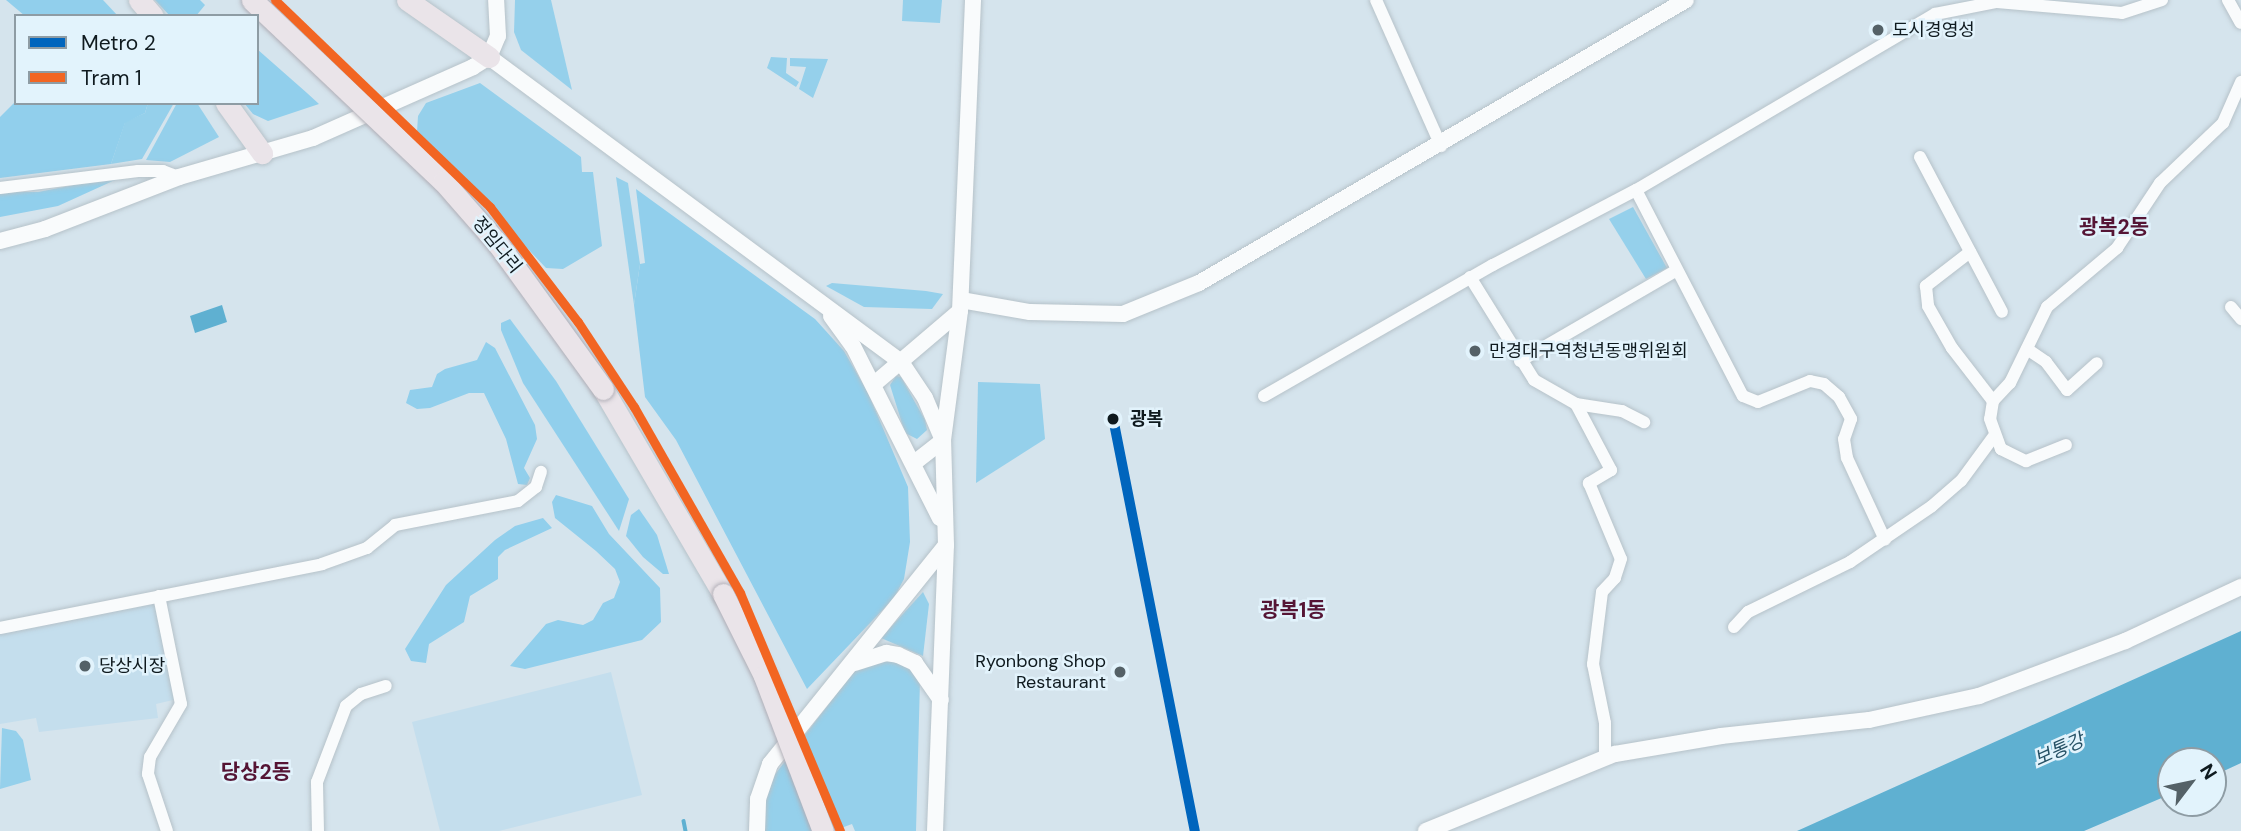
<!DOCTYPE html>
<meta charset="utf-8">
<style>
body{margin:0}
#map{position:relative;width:2241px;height:831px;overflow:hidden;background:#d5e4ed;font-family:"DM Sans","Noto Sans KR",sans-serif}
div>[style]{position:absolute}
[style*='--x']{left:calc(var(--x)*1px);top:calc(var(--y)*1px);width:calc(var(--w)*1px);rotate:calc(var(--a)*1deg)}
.built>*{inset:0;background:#c4deed}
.green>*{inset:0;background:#95d0eb}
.forest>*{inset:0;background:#91cfec}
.water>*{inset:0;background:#5fb0d1}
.stream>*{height:3.5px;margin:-1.75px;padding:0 1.75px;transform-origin:1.75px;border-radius:1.75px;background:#5fb0d1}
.roads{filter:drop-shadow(0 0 2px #b6c2c9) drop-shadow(0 0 2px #b6c2c9)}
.street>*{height:12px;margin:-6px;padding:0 6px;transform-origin:6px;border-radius:6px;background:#f9fbfc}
.secondary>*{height:16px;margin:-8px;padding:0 8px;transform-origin:8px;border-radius:8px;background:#f9fbfc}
.highway>*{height:21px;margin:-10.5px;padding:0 10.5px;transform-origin:10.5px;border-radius:10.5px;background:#eae4e9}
.bridges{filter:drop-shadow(0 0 2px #b0aeb6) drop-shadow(0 0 2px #b0aeb6)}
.highway-bridge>*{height:21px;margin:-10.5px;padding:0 10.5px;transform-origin:10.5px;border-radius:10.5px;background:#eae4e9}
.tram-1>*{height:9px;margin:-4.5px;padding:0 4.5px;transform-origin:4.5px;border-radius:4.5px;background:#f26522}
.metro-1>*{height:10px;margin:-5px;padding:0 5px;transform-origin:5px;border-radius:5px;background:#0065bd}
.dots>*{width:19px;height:19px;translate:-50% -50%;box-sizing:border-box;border:4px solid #e2f3fc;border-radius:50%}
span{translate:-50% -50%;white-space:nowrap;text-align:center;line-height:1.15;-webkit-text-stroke:5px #e2f3fc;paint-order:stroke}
.poi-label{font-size:18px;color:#0f1a1f}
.left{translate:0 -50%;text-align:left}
.right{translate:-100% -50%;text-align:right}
.street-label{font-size:18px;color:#0f1a1f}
.stop-label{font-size:18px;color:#0f1a1f;font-weight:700}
.water-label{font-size:19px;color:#265165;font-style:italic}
.quarter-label{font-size:21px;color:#551535;font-weight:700}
.legend{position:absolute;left:14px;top:14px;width:245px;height:91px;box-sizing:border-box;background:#e2f3fc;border:2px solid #8e9ca4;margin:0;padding:9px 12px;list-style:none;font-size:21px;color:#0f1a1f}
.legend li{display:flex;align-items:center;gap:14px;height:35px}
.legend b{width:35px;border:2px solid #8e9ca4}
.north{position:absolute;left:2157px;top:747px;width:70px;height:70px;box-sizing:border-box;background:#e2f3fc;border:2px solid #8e9ca4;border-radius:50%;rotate:58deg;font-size:19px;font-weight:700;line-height:28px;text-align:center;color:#0f1a1f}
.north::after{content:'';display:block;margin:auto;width:24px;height:32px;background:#546167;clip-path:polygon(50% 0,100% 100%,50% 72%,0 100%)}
</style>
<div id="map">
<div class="built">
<div style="clip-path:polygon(156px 602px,177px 699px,156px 704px,158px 718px,39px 732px,36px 718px,0 724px,0 632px)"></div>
<div style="clip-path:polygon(611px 672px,642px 795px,499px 831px,440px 831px,412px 722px)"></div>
</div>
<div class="green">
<div style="clip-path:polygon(515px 0,551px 0,572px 90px,521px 50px,514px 32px)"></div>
<div style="clip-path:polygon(903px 0,942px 0,940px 23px,902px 21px)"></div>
<div style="clip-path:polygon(771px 57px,787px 58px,786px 73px,799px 82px,796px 87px,767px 68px)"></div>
<div style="clip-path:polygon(790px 58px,828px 59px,813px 98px,799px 89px,806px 67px,790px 66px)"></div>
<div style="clip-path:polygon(480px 83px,581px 157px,582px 172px,593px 172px,602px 246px,563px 269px,546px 268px,417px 132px,418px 116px,426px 103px)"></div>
<div style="clip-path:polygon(148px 103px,174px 103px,142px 159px,111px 164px,125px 122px,145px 113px)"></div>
<div style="clip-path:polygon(177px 103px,197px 103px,219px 137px,170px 162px,146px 160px)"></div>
<div style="clip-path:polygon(616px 177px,628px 183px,640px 264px,634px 305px)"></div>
<div style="clip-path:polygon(1633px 207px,1667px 268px,1646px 279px,1609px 219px)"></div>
<div style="clip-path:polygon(832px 283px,926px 291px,943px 294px,932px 309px,864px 307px,826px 286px)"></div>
<div style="clip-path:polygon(896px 376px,901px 377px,925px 420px,927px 430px,917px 439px,905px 433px,890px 385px)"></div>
<div style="clip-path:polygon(978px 382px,1040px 384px,1045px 439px,976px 483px)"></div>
<div style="clip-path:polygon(923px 592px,929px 604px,923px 656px,881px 638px)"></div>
<div style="clip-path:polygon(884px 659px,908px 666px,920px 681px,916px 831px,855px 831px,852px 824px,833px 831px,761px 831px,764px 803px,773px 777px,857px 667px)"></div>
<div style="clip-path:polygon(2px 728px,16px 731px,23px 740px,31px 780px,0 789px)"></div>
</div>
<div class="forest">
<div style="clip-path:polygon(6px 0,103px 0,118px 16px,25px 16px)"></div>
<div style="clip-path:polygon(155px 0,200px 0,205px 5px,196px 16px,170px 16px)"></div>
<div style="clip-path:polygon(257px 49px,307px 93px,319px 104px,268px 121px,253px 114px,244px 103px,257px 103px)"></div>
<div style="clip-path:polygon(16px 101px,16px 103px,148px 103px,145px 113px,125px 123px,111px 164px,0 178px,0 117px)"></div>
<div style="clip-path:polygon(126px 175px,58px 206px,0 217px,0 192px,38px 192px)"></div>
<div style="clip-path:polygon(636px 189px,815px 319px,844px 351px,868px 393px,908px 487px,910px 542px,904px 579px,894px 598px,807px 689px,676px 440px,645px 397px,634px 305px,640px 264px,645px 263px)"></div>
<div style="clip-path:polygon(510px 319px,556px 381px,629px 499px,619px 531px,523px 383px,501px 330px,501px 323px)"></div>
<div style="clip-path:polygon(486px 342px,495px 348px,535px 425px,537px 439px,524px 468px,530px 478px,527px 485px,518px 484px,506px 439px,484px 393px,469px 393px,430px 408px,417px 409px,406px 403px,410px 390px,432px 387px,437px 374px,445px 369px,477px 360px)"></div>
<div style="clip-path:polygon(556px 495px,592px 506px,609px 534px,660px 588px,661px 622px,642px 640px,525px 669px,510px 666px,546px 624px,558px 620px,583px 625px,593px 620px,603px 603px,614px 598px,620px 582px,615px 569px,596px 551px,555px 518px,552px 502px)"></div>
<div style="clip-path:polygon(639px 509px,657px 535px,669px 574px,663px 574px,643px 557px,626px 536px,631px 515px)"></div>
<div style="clip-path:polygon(543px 518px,552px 528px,505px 550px,498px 557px,498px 579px,470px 596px,464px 622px,429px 644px,426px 663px,411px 661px,405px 649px,446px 585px,495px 540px,515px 526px)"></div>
</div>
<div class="water">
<div style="clip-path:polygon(222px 305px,227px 322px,195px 333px,190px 316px)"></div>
<div style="clip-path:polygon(2241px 631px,2241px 763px,2213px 776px,2213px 761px,2171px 761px,2171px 794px,2084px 831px,1797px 831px)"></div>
</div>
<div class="stream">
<div style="--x:684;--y:821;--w:10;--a:79"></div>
</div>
<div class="roads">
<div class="street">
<div style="--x:1376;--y:0;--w:160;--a:66"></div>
<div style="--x:2228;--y:0;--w:26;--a:61"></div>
<div style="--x:1920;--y:157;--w:175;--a:62.1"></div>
<div style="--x:0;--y:188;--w:139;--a:-7"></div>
<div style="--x:138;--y:171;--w:25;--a:0"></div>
<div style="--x:163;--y:171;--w:17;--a:21"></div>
<div style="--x:1636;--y:190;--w:232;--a:62.6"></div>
<div style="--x:1743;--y:396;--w:16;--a:22"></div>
<div style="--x:1758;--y:402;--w:56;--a:-22"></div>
<div style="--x:1810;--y:381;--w:14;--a:12"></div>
<div style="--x:1824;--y:384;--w:20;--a:41"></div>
<div style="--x:1839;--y:397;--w:25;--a:61"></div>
<div style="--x:1851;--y:419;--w:21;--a:109"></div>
<div style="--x:1844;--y:439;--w:19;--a:81"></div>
<div style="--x:1847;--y:458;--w:90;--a:65.1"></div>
<div style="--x:1970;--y:252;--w:56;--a:142.3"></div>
<div style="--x:1926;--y:286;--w:20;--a:84"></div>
<div style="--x:1928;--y:306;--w:48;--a:60.3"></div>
<div style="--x:1952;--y:348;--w:67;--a:52.3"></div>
<div style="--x:1993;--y:401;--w:18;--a:99"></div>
<div style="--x:1990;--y:419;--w:32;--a:70"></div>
<div style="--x:2001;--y:449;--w:28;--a:26"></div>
<div style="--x:2026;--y:461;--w:43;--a:-21.8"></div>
<div style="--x:1470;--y:277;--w:121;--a:58.1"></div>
<div style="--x:1534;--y:380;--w:48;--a:29.7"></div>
<div style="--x:1576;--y:404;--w:47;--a:8.7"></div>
<div style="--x:1622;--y:411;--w:25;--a:27"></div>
<div style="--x:2231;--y:307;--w:16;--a:50"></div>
<div style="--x:2027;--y:349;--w:23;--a:34"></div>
<div style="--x:2046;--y:362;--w:35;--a:53"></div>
<div style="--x:2067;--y:390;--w:40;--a:-42"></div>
<div style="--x:1520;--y:361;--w:181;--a:-30.1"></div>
<div style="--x:1264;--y:396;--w:264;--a:-29.8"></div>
<div style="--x:1493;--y:265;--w:161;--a:-27.7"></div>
<div style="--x:1636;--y:190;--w:347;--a:-30.5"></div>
<div style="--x:1935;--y:14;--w:63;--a:-11"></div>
<div style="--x:1997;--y:2;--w:125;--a:5"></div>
<div style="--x:2122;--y:13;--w:42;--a:-18"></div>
<div style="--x:1993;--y:401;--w:25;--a:-47"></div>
<div style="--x:2010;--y:383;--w:85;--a:-64"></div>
<div style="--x:2047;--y:307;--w:92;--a:-40.1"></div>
<div style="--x:2117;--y:248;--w:78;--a:-56.5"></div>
<div style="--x:2160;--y:183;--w:87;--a:-43.6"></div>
<div style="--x:2223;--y:123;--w:45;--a:-66.3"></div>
<div style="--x:1576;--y:404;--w:75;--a:62.1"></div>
<div style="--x:1611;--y:470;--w:26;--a:149"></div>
<div style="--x:1589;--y:483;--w:82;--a:67.2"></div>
<div style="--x:1621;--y:559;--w:20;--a:108"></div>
<div style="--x:1615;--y:578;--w:19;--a:133"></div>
<div style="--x:1602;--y:592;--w:73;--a:97.1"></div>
<div style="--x:1593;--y:664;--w:60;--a:78.5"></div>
<div style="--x:1605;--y:723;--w:35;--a:90"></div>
<div style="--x:159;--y:596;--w:110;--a:78.5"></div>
<div style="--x:181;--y:704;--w:61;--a:120.3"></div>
<div style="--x:150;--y:757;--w:17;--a:97"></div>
<div style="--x:148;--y:774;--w:60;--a:71.6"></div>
<div style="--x:1734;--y:627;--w:21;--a:-47"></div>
<div style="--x:1748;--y:612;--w:114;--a:-26.1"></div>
<div style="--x:1850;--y:562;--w:99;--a:-34.3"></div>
<div style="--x:1932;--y:506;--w:38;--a:-41"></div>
<div style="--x:1961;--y:481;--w:56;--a:-53.7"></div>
<div style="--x:0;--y:628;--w:328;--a:-11.2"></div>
<div style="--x:322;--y:564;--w:48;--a:-19.6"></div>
<div style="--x:367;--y:548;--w:36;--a:-39"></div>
<div style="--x:395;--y:525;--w:125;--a:-11"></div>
<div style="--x:518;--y:501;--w:23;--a:-38"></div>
<div style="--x:536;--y:487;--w:16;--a:-72"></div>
<div style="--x:318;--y:831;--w:49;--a:-91.2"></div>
<div style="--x:317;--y:782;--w:81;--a:-69.1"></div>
<div style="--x:346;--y:706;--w:19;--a:-39"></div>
<div style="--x:361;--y:694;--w:26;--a:-18"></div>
</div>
<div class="secondary">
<div style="--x:489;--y:57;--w:513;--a:36.51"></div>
<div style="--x:901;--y:362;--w:43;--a:56.3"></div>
<div style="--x:925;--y:398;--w:43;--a:67"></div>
<div style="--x:0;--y:241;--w:47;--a:-14.9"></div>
<div style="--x:45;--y:229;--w:144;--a:-21.2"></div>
<div style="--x:179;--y:177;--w:140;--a:-16.2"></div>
<div style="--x:313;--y:138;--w:175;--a:-23.9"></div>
<div style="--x:473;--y:67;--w:19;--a:-32"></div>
<div style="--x:489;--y:57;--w:23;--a:-67"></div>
<div style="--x:498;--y:36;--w:36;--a:-93"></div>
<div style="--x:961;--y:300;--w:70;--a:9.9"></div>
<div style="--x:1030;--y:312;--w:93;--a:1.2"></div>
<div style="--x:1123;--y:314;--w:82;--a:-22.2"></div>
<div style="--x:1199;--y:283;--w:563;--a:-30.16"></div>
<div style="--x:831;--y:316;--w:37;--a:54"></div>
<div style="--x:853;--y:346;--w:193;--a:63.2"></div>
<div style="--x:873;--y:385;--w:114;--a:-40.4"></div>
<div style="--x:914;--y:463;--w:37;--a:-38"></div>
<div style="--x:855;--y:663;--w:33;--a:-18"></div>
<div style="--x:886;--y:653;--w:12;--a:9"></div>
<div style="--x:898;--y:655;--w:19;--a:25"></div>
<div style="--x:915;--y:663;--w:45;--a:54.9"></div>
<div style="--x:757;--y:831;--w:32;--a:-88"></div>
<div style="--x:758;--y:799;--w:37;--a:-71"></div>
<div style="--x:770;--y:764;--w:281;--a:-51.2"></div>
<div style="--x:935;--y:831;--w:286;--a:-87.8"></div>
<div style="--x:946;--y:545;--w:105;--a:-91.6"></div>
<div style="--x:943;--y:440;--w:130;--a:-82.5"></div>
<div style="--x:960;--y:311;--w:311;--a:-87.6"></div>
<div style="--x:1426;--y:831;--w:204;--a:-22.2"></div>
<div style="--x:1615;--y:754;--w:108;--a:-9.6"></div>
<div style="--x:1721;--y:736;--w:149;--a:-6.2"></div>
<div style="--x:1869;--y:720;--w:113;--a:-12.3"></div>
<div style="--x:1979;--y:696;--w:156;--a:-20.6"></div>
<div style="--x:2125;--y:641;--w:128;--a:-25"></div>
</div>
<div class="highway">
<div style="--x:139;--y:0;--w:21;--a:49"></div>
<div style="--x:407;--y:0;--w:100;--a:34.8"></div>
<div style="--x:226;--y:103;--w:62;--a:54.2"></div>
<div style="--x:603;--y:389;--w:238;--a:59.7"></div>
</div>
</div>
<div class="bridges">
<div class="highway-bridge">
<div style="--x:252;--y:0;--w:263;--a:43.5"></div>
<div style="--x:443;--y:181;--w:84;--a:48.9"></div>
<div style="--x:498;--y:244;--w:179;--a:54.1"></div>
<div style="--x:723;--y:594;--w:92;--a:63.4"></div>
<div style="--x:764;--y:676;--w:166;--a:69.2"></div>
</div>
</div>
<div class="tram-1">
<div style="--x:275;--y:0;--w:298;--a:43.9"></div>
<div style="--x:490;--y:207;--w:145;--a:52.6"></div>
<div style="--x:578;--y:322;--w:102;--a:56.6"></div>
<div style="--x:634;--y:407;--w:214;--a:60.3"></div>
<div style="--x:740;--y:593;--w:258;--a:67.2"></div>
</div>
<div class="metro-1">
<div style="--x:1113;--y:418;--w:421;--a:78.8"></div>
</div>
<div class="dots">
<div style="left:1878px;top:30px;background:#546167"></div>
<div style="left:1475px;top:351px;background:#546167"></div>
<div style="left:1113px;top:419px;background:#0f1a1f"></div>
<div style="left:85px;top:666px;background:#546167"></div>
<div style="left:1120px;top:672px;background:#546167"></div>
</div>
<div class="poi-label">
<span class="left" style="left:1892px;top:30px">도시경영성</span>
<span class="left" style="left:1489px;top:351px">만경대구역청년동맹위원회</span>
<span class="right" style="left:1106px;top:672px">Ryonbong Shop<br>Restaurant</span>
<span class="left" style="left:99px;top:666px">당상시장</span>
</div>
<div class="street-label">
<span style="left:497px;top:245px;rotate:51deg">정임다리</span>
</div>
<div class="stop-label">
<span class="left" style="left:1130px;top:419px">광복</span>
</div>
<div class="water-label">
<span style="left:2059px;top:750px;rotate:-24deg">보통강</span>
</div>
<div class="quarter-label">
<span style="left:2114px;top:227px">광복2동</span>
<span style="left:1293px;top:610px">광복1동</span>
<span style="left:256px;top:772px">당상2동</span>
</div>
<ul class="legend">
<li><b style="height:9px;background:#0065bd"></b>Metro 2</li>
<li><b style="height:9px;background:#f26522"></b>Tram 1</li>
</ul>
<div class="north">N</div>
</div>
